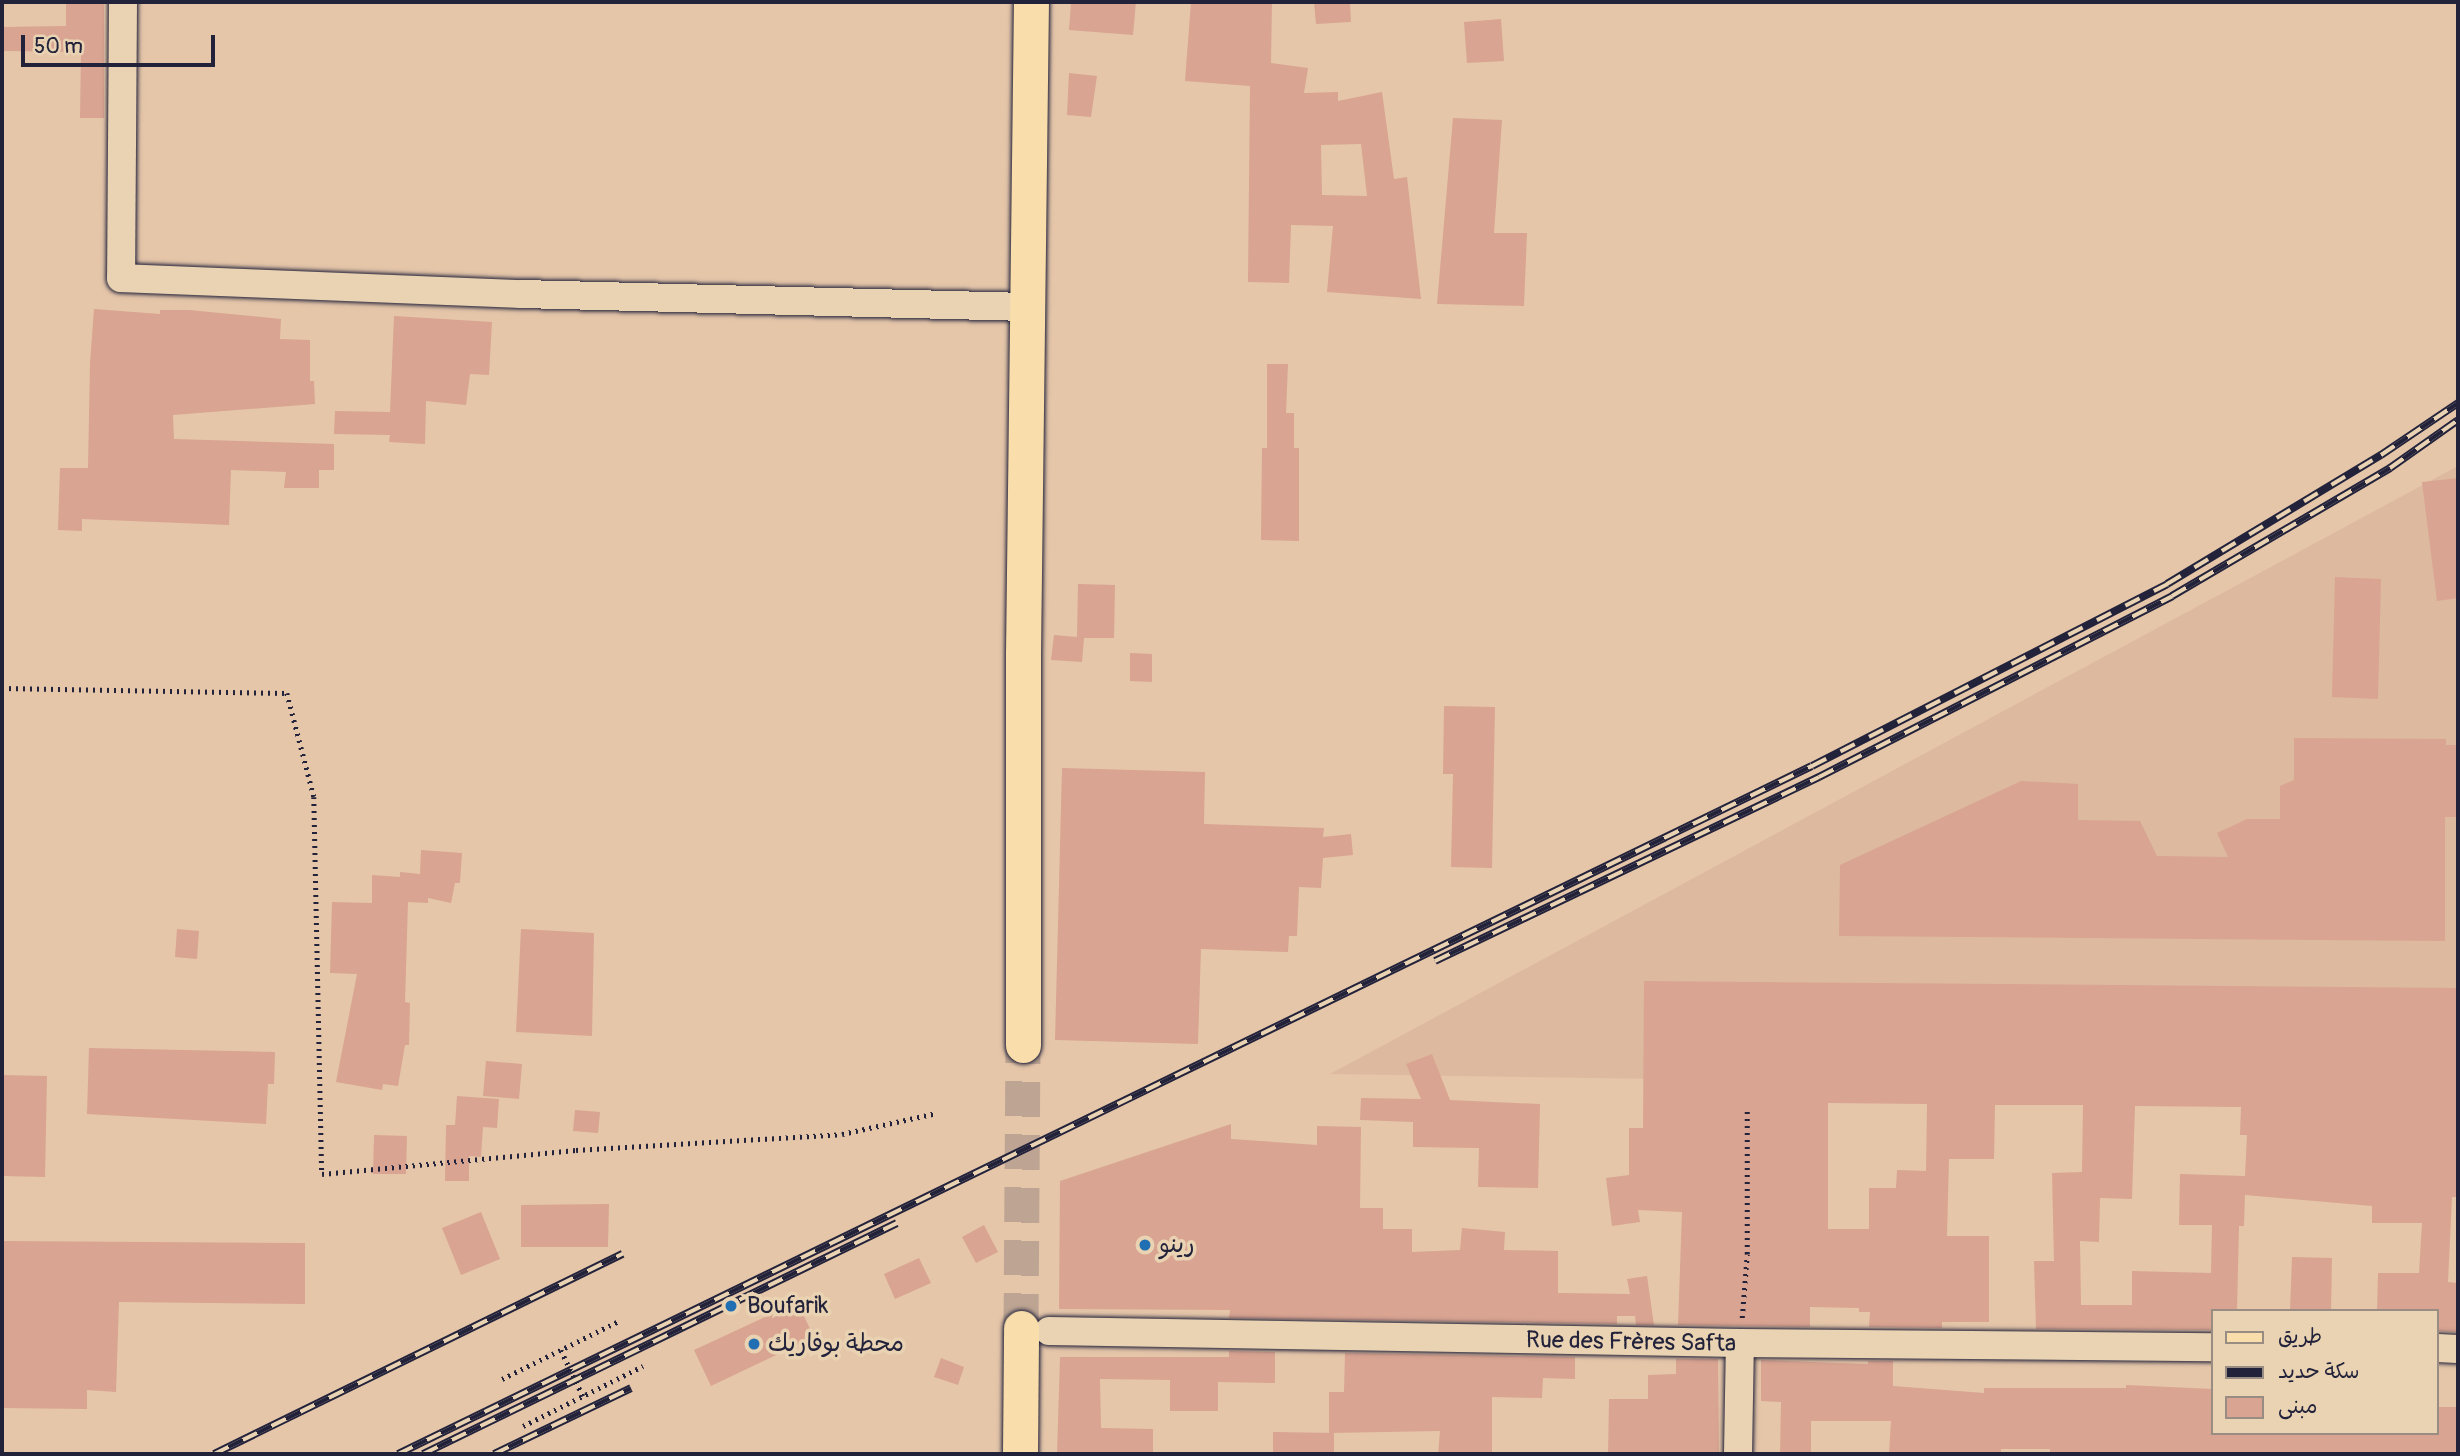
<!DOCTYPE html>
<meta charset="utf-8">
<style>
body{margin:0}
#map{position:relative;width:2460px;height:1456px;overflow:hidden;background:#e5c6a9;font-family:Pangolin,"Playpen Sans Arabic",sans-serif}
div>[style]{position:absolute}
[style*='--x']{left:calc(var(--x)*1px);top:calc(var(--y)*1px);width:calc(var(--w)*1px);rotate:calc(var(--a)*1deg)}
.built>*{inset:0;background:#ddb9a0}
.building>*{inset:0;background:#d9a491}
.major-tunnel>*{height:35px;margin-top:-17.5px;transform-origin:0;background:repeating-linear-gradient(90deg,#bea593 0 35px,transparent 0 53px)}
.path>*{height:4.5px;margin-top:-2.25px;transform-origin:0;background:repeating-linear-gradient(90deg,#22223b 0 2px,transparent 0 7px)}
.roads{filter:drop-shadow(0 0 2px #22223b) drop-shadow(0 0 2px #22223b)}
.minor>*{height:28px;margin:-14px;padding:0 14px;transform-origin:14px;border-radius:14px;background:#e9d3b2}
.major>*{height:35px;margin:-17.5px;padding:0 17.5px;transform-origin:17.5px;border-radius:17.5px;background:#f9deab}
.rail>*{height:8px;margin-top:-4px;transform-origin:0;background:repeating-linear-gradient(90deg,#e9d3b2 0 16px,#22223b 0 32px);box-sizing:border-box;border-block:2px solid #22223b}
.path-bridge>*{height:4.5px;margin-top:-2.25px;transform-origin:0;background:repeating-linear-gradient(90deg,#22223b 0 2px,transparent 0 7px)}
.dots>*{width:19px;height:19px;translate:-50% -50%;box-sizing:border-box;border:4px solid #e9d3b2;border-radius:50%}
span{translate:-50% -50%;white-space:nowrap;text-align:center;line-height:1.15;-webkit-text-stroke:7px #e9d3b2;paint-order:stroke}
.poi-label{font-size:24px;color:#22223b}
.left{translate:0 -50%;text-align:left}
.street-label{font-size:24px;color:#22223b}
.frame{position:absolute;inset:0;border:4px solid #22223b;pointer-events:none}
.legend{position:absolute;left:2211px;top:1309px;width:228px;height:126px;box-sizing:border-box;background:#e9d3b2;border:2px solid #998c82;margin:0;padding:9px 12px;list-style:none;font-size:21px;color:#22223b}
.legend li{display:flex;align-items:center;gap:14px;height:35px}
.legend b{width:35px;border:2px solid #998c82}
.scale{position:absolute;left:21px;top:35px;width:194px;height:32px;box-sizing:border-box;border:4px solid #22223b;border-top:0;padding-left:9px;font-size:21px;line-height:24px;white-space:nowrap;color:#22223b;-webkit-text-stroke:5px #e9d3b2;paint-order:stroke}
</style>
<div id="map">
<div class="built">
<div style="clip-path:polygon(2458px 466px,2458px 1091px,1330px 1074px)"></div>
</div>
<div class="building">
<div style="clip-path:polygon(66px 2px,104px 2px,104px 118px,80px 118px,81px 52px,2px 51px,2px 27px,66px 26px)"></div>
<div style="clip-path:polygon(1071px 2px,1136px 2px,1133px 35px,1069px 30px)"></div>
<div style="clip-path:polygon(evenodd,1191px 2px,1272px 2px,1271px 63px,1308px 68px,1304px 93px,1338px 92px,1338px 101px,1382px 92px,1394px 179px,1407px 177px,1421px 299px,1327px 292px,1333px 226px,1291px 225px,1289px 283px,1248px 282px,1250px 86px,1185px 81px,1191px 2px,1361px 144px,1367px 196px,1322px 195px,1321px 145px,1361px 144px)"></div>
<div style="clip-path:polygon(1314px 2px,1350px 2px,1351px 22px,1316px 24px)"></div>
<div style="clip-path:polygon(1501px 19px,1504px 61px,1467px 63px,1464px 22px)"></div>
<div style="clip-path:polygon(1069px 73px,1097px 76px,1091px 117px,1067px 115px)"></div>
<div style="clip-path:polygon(1453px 118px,1502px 120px,1494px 233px,1527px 233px,1524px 306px,1437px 304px)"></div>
<div style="clip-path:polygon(94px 309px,160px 314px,160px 310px,189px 310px,281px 319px,280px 339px,310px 340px,310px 381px,314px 381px,315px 404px,173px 415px,174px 439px,334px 444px,334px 470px,319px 470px,319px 488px,284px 488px,286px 472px,231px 470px,229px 525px,82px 519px,82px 531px,58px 530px,60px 468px,88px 468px,90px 363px)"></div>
<div style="clip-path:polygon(394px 316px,492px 322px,489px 375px,470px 374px,466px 405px,426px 401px,425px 444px,389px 442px,390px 435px,334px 434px,335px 411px,390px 412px)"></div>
<div style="clip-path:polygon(1267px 364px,1288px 364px,1286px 413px,1294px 413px,1294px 448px,1299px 448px,1299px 541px,1261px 540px,1262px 448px,1267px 448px)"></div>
<div style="clip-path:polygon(2458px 478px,2458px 598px,2437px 601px,2422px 482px)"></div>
<div style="clip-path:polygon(2335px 577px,2381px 579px,2378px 699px,2332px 697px)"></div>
<div style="clip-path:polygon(1078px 584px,1115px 585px,1114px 638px,1084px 638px,1082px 662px,1051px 660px,1054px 635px,1077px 637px)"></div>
<div style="clip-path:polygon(1130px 653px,1152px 654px,1152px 682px,1130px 681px)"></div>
<div style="clip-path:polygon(1444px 706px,1495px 707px,1492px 868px,1451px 867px,1453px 774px,1443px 774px)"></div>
<div style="clip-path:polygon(2294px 738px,2446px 739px,2446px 745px,2458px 745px,2458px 817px,2445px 817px,2445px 941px,1839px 936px,1840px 865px,2021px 781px,2078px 784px,2078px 820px,2140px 821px,2157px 856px,2228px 857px,2217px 833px,2247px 819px,2280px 819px,2280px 786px,2294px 780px)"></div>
<div style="clip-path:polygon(1062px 768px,1205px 772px,1204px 824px,1324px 828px,1323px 837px,1351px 834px,1353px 855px,1323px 858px,1321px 888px,1299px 887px,1297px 936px,1289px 936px,1288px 952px,1201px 949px,1198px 1044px,1055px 1040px)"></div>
<div style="clip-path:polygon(421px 850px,462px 853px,460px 883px,455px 883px,451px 903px,428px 898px,428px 903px,408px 902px,405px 1002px,410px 1003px,409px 1045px,405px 1045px,398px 1086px,383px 1084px,382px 1090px,336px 1082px,357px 974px,330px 973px,332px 902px,372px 903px,372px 875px,400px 877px,400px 872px,420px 874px)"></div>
<div style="clip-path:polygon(177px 929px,199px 931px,197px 959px,175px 957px)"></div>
<div style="clip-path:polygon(521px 929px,594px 933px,592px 1036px,516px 1032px)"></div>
<div style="clip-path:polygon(evenodd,1644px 981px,2458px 988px,2458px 1197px,2452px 1197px,2448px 1282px,2458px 1283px,2458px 1332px,2437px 1331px,2437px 1311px,2377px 1311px,2378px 1273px,2419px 1273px,2422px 1223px,2372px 1223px,2372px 1206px,2245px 1195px,2244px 1226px,2239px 1226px,2237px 1311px,2213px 1311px,2213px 1330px,2036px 1329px,2034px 1261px,2054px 1261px,2052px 1173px,2082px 1172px,2083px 1105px,1995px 1105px,1994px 1159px,1949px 1159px,1947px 1236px,1989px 1236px,1989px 1322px,1942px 1322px,1942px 1328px,1869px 1327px,1870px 1312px,1859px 1312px,1859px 1308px,1810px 1307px,1810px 1327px,1678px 1325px,1682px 1212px,1638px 1210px,1640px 1222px,1612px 1226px,1606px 1178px,1629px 1175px,1629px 1128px,1643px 1128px,1644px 981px,1828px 1103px,1927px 1104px,1926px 1171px,1897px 1170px,1896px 1188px,1869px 1188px,1869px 1229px,1828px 1229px,1828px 1103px,1644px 981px,2135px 1106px,2241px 1107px,2240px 1135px,2247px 1135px,2245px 1176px,2180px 1174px,2179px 1225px,2212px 1225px,2211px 1273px,2132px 1271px,2132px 1305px,2081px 1305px,2080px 1241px,2099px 1242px,2100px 1198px,2132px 1199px,2135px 1106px)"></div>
<div style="clip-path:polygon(89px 1048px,275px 1052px,274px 1084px,268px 1084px,266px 1124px,87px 1114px)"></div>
<div style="clip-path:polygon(1432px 1054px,1450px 1100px,1540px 1104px,1538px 1188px,1478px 1187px,1479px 1148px,1413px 1147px,1413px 1122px,1360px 1120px,1361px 1098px,1421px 1099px,1406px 1064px)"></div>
<div style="clip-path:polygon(486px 1061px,522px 1064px,519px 1099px,483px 1096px)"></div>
<div style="clip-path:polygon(2px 1075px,47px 1076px,45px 1177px,2px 1176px)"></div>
<div style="clip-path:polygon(457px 1096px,499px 1099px,497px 1128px,483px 1127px,481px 1157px,469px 1156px,469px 1181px,445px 1181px,446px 1125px,455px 1125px)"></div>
<div style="clip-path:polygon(575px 1110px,600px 1112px,598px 1133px,573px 1131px)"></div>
<div style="clip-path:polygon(1231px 1124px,1231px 1139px,1317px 1145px,1317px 1126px,1361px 1127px,1360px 1208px,1383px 1208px,1383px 1229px,1412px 1229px,1412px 1252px,1460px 1250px,1462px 1228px,1505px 1232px,1504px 1250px,1558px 1251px,1558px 1293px,1630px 1294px,1627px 1279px,1647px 1276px,1654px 1325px,1636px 1325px,1635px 1316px,1617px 1316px,1617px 1324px,1229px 1318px,1230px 1310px,1059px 1309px,1060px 1181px)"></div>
<div style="clip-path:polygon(374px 1135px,407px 1136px,406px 1174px,373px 1174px)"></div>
<div style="clip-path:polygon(609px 1204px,608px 1247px,521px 1247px,521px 1205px)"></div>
<div style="clip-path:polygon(481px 1212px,500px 1259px,461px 1275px,442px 1228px)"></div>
<div style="clip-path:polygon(984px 1225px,998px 1252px,976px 1263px,962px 1237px)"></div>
<div style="clip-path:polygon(2px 1241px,305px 1243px,305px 1304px,119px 1302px,116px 1392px,87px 1390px,87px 1409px,2px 1408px)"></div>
<div style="clip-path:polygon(2292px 1257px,2332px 1258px,2331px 1311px,2290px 1311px)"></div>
<div style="clip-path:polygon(919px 1258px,931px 1283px,895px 1299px,884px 1274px)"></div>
<div style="clip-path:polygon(797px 1302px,814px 1337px,711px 1386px,694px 1350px)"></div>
<div style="clip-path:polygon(1229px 1351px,1275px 1352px,1275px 1383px,1218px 1382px,1218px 1411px,1170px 1411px,1170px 1380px,1100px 1379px,1101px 1428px,1153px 1429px,1153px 1454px,1057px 1454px,1060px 1357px,1229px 1357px)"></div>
<div style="clip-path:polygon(1345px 1353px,1575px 1357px,1575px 1379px,1543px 1378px,1542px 1398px,1492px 1397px,1492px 1454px,1438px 1454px,1440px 1431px,1329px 1433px,1329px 1392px,1344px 1392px)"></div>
<div style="clip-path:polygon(941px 1358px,964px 1367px,958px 1385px,934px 1377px)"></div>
<div style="clip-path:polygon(1676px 1359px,1718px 1359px,1719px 1454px,1608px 1454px,1609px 1399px,1648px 1399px,1648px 1375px,1676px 1374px)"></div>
<div style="clip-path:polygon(1761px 1360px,1868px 1364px,1868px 1361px,1893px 1361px,1893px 1386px,1984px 1393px,1984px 1388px,2126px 1388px,2126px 1385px,2213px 1389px,2213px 1433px,2439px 1433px,2439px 1407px,2458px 1407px,2458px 1454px,2050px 1454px,2050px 1449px,2001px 1449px,2001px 1454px,1889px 1454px,1891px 1421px,1811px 1421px,1811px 1454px,1780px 1454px,1781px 1402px,1761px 1401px)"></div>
<div style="clip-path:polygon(1273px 1432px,1334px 1433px,1334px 1454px,1273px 1454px)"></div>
</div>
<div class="major-tunnel">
<div style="--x:1021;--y:1328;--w:283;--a:-89.6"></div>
</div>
<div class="path">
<div style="--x:2;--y:688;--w:285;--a:1"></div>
<div style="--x:287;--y:693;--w:107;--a:75.4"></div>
<div style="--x:314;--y:797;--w:377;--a:88.8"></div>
<div style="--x:322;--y:1174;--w:255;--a:-5.4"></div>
<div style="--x:576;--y:1150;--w:266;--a:-3.4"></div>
<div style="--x:842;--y:1134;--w:97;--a:-12.5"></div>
<div style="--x:1742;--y:1318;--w:64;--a:-85.5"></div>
<div style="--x:1747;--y:1254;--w:143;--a:-90"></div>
<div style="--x:502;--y:1379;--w:131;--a:-26.4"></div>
<div style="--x:523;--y:1426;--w:134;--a:-26.6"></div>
</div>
<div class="roads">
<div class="minor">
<div style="--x:123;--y:2;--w:276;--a:90.4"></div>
<div style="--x:121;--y:278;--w:400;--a:2.3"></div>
<div style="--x:521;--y:294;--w:506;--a:1.47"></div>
<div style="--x:1049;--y:1331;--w:691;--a:0.99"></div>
<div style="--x:1740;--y:1343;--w:473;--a:0.5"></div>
<div style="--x:2437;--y:1348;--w:21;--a:3"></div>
<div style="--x:1738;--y:1454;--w:111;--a:-89"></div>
</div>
<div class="major">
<div style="--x:1023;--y:1045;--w:391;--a:-90"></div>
<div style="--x:1023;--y:654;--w:652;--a:-89.3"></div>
<div style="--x:1020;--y:1454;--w:126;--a:-89.5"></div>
</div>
</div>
<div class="rail">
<div style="--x:1435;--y:961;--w:426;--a:-25.6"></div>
<div style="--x:1819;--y:777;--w:397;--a:-27.1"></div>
<div style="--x:2172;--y:596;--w:253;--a:-30.4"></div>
<div style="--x:2390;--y:468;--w:83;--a:-35.2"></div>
<div style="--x:214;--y:1454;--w:455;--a:-26.1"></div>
<div style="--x:398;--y:1454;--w:1572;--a:-25.95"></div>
<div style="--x:1812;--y:766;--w:399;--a:-27.1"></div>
<div style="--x:2167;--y:584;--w:250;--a:-31.1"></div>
<div style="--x:2381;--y:455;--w:93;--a:-34"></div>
<div style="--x:423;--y:1454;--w:527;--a:-25.98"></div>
<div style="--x:494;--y:1454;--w:152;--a:-25.7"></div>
</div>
<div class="path-bridge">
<div style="--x:561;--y:1350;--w:51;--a:64.4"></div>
</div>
<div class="dots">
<div style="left:1145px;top:1245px;background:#1f6fb2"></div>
<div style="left:731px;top:1306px;background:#1f6fb2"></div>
<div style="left:754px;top:1344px;background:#1f6fb2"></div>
</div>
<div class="poi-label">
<span class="left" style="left:1159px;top:1245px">رينو</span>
<span class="left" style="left:747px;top:1306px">Boufarik</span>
<span class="left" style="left:768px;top:1344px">محطة بوفاريك</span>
</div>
<div class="street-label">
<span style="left:1631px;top:1342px;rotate:1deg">Rue des Frères Safta</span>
</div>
<div class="frame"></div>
<ul class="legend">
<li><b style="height:9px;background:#f9deab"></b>طريق</li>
<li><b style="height:9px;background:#22223b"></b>سكة حديد</li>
<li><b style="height:19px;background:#d9a491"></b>مبنى</li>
</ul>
<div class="scale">50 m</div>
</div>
